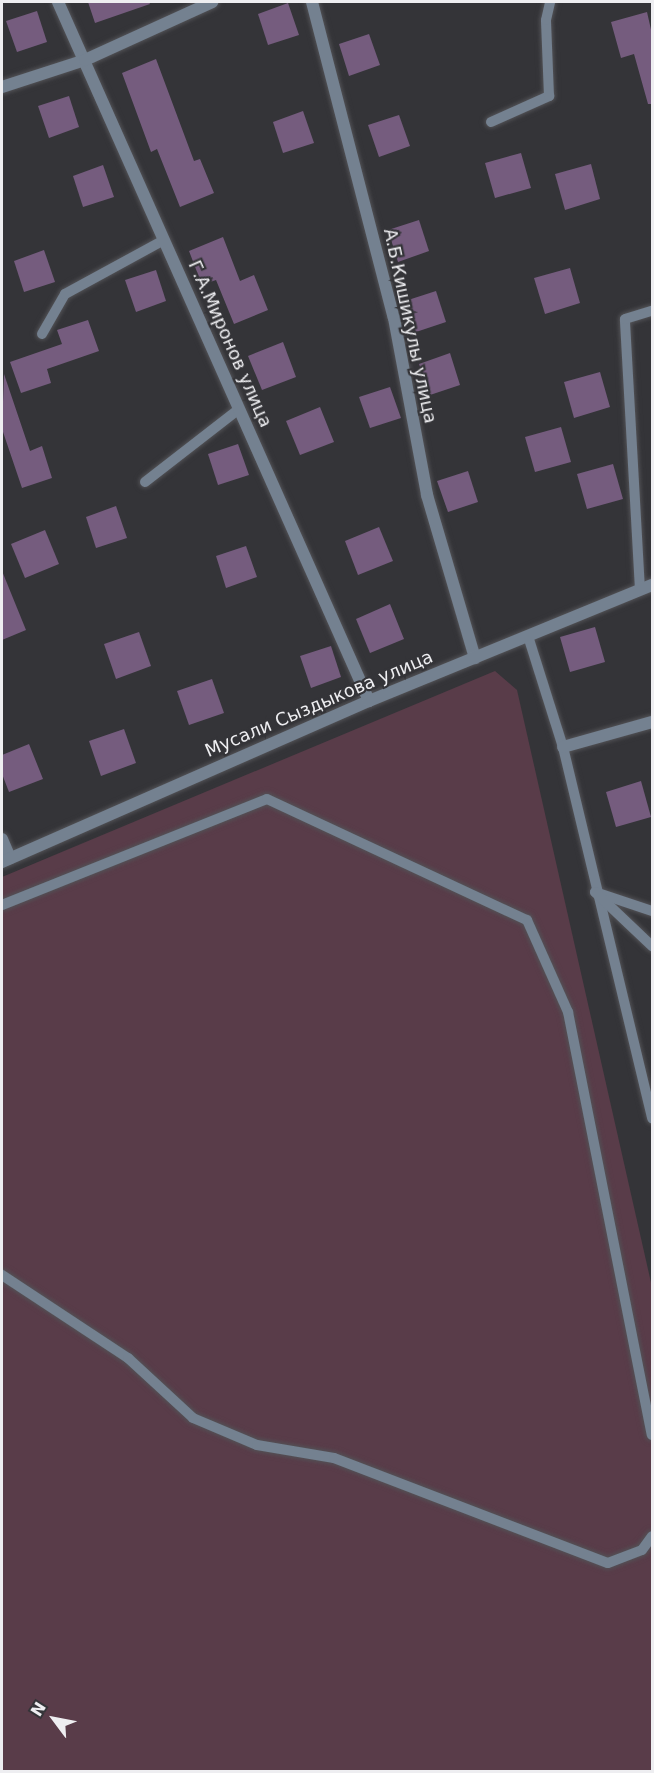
<!DOCTYPE html>
<meta charset="utf-8">
<style>
body{margin:0}
#map{position:relative;width:654px;height:1773px;overflow:hidden;background:#343438;font-family:"DejaVu Sans",sans-serif}
div>[style]{position:absolute}
[style*='--x']{left:calc(var(--x)*1px);top:calc(var(--y)*1px);width:calc(var(--w)*1px);rotate:calc(var(--a)*1deg)}
.green>*{inset:0;background:#593c49}
.building>*{inset:0;background:#755c7e}
.roads{filter:drop-shadow(0 0 2px #525256) drop-shadow(0 0 2px #525256)}
.lane>*{height:10px;margin:-5px;padding:0 5px;transform-origin:5px;border-radius:5px;background:#748190}
.street>*{height:12px;margin:-6px;padding:0 6px;transform-origin:6px;border-radius:6px;background:#748190}
span{translate:-50% -50%;white-space:nowrap;text-align:center;line-height:1.15;-webkit-text-stroke:4.5px #343438;paint-order:stroke}
.street-label{font-size:18px;color:#eeeef1}
.frame{position:absolute;inset:0;border:3px solid #eeeef1;pointer-events:none}
.north{position:absolute;left:24px;top:1689px;width:60px;height:60px;-webkit-text-stroke:4px #343438;paint-order:stroke;rotate:302deg;font-size:16px;font-weight:700;line-height:24px;text-align:center;color:#eeeef1}
.north::after{content:'';display:block;margin:auto;width:21px;height:27px;background:#eeeef1;clip-path:polygon(50% 0,100% 100%,50% 72%,0 100%)}
</style>
<div id="map">
<div class="green">
<div style="clip-path:polygon(495px 671px,517px 690px,652px 1287px,652px 1771px,2px 1772px,2px 877px)"></div>
</div>
<div class="building">
<div style="clip-path:polygon(88px 2px,149px 2px,150px 4px,95px 23px)"></div>
<div style="clip-path:polygon(288px 3px,299px 35px,268px 45px,258px 14px)"></div>
<div style="clip-path:polygon(37px 11px,47px 42px,17px 52px,6px 21px)"></div>
<div style="clip-path:polygon(647px 12px,652px 34px,652px 104px,648px 104px,634px 54px,621px 58px,611px 22px)"></div>
<div style="clip-path:polygon(369px 34px,380px 65px,349px 76px,339px 44px)"></div>
<div style="clip-path:polygon(156px 59px,194px 161px,200px 159px,214px 193px,180px 207px,157px 149px,151px 152px,122px 73px)"></div>
<div style="clip-path:polygon(69px 96px,79px 127px,49px 138px,38px 106px)"></div>
<div style="clip-path:polygon(303px 111px,314px 143px,283px 153px,273px 122px)"></div>
<div style="clip-path:polygon(399px 115px,410px 146px,379px 157px,368px 125px)"></div>
<div style="clip-path:polygon(521px 153px,531px 188px,495px 198px,485px 163px)"></div>
<div style="clip-path:polygon(591px 164px,600px 199px,565px 210px,555px 174px)"></div>
<div style="clip-path:polygon(103px 165px,114px 197px,83px 207px,73px 176px)"></div>
<div style="clip-path:polygon(419px 220px,429px 251px,398px 262px,388px 230px)"></div>
<div style="clip-path:polygon(223px 237px,240px 281px,254px 275px,268px 310px,234px 324px,216px 280px,202px 285px,189px 251px)"></div>
<div style="clip-path:polygon(44px 250px,55px 282px,24px 292px,14px 261px)"></div>
<div style="clip-path:polygon(570px 268px,580px 303px,545px 314px,534px 278px)"></div>
<div style="clip-path:polygon(156px 270px,166px 301px,136px 312px,125px 280px)"></div>
<div style="clip-path:polygon(436px 291px,446px 322px,416px 332px,405px 301px)"></div>
<div style="clip-path:polygon(88px 320px,99px 351px,47px 369px,51px 383px,21px 393px,10px 362px,62px 344px,57px 330px)"></div>
<div style="clip-path:polygon(283px 342px,296px 377px,262px 390px,248px 356px)"></div>
<div style="clip-path:polygon(450px 353px,460px 385px,430px 395px,419px 364px)"></div>
<div style="clip-path:polygon(600px 372px,610px 407px,574px 418px,564px 382px)"></div>
<div style="clip-path:polygon(4px 374px,30px 451px,42px 446px,52px 478px,22px 488px,2px 429px)"></div>
<div style="clip-path:polygon(390px 387px,401px 418px,370px 428px,359px 397px)"></div>
<div style="clip-path:polygon(320px 407px,334px 442px,300px 455px,286px 421px)"></div>
<div style="clip-path:polygon(561px 427px,571px 462px,535px 472px,525px 437px)"></div>
<div style="clip-path:polygon(238px 444px,249px 475px,218px 485px,208px 454px)"></div>
<div style="clip-path:polygon(613px 464px,623px 499px,587px 509px,577px 474px)"></div>
<div style="clip-path:polygon(468px 471px,478px 502px,448px 512px,437px 481px)"></div>
<div style="clip-path:polygon(116px 506px,127px 538px,96px 548px,86px 517px)"></div>
<div style="clip-path:polygon(379px 527px,393px 561px,358px 575px,345px 541px)"></div>
<div style="clip-path:polygon(45px 530px,59px 564px,25px 578px,11px 544px)"></div>
<div style="clip-path:polygon(246px 546px,257px 577px,226px 588px,216px 556px)"></div>
<div style="clip-path:polygon(2px 571px,26px 630px,2px 640px)"></div>
<div style="clip-path:polygon(390px 604px,404px 639px,370px 653px,356px 619px)"></div>
<div style="clip-path:polygon(595px 627px,605px 662px,570px 672px,560px 637px)"></div>
<div style="clip-path:polygon(139px 632px,151px 666px,116px 679px,104px 644px)"></div>
<div style="clip-path:polygon(331px 646px,341px 677px,311px 688px,300px 656px)"></div>
<div style="clip-path:polygon(212px 679px,224px 713px,189px 725px,177px 691px)"></div>
<div style="clip-path:polygon(124px 729px,136px 763px,101px 776px,89px 741px)"></div>
<div style="clip-path:polygon(29px 744px,43px 779px,9px 792px,2px 774px,2px 755px)"></div>
<div style="clip-path:polygon(641px 781px,651px 817px,616px 827px,606px 792px)"></div>
</div>
<div class="roads">
<div class="lane">
<div style="--x:491;--y:122;--w:64;--a:-24.1"></div>
<div style="--x:549;--y:96;--w:76;--a:-92.3"></div>
<div style="--x:546;--y:20;--w:18;--a:-77"></div>
<div style="--x:42;--y:334;--w:46;--a:-60.1"></div>
<div style="--x:65;--y:294;--w:113;--a:-28.6"></div>
<div style="--x:145;--y:482;--w:119;--a:-37.8"></div>
<div style="--x:640;--y:590;--w:271;--a:-93.2"></div>
<div style="--x:625;--y:319;--w:28;--a:-17"></div>
<div style="--x:528;--y:636;--w:116;--a:72.5"></div>
<div style="--x:563;--y:747;--w:382;--a:76.5"></div>
<div style="--x:2;--y:905;--w:285;--a:-21.8"></div>
<div style="--x:267;--y:799;--w:287;--a:25"></div>
<div style="--x:527;--y:920;--w:101;--a:66"></div>
<div style="--x:568;--y:1012;--w:431;--a:78.8"></div>
<div style="--x:652;--y:911;--w:60;--a:-161.6"></div>
<div style="--x:595;--y:892;--w:79;--a:43.5"></div>
<div style="--x:2;--y:1275;--w:151;--a:33.4"></div>
<div style="--x:128;--y:1358;--w:88;--a:42.7"></div>
<div style="--x:193;--y:1418;--w:69;--a:22.9"></div>
<div style="--x:257;--y:1445;--w:78;--a:9.6"></div>
<div style="--x:334;--y:1458;--w:293;--a:21"></div>
<div style="--x:608;--y:1563;--w:36;--a:-21"></div>
<div style="--x:642;--y:1550;--w:17;--a:-54"></div>
</div>
<div class="street">
<div style="--x:58;--y:2;--w:765;--a:66.01"></div>
<div style="--x:312;--y:2;--w:326;--a:75.5"></div>
<div style="--x:394;--y:318;--w:180;--a:79.4"></div>
<div style="--x:427;--y:495;--w:170;--a:73.6"></div>
<div style="--x:2;--y:87;--w:87;--a:-18"></div>
<div style="--x:85;--y:60;--w:140;--a:-24.5"></div>
<div style="--x:563;--y:747;--w:92;--a:-15.7"></div>
<div style="--x:2;--y:839;--w:21;--a:67"></div>
<div style="--x:2;--y:862;--w:401;--a:-23.7"></div>
<div style="--x:369;--y:701;--w:306;--a:-22.3"></div>
</div>
</div>
<div class="street-label">
<span style="left:410px;top:326px;rotate:78deg">А.Б.Кишикулы улица</span>
<span style="left:230px;top:344px;rotate:66deg">Г.А.Миронов улица</span>
<span style="left:319px;top:704px;rotate:-23deg">Мусали Сыздыкова улица</span>
</div>
<div class="frame"></div>
<div class="north">N</div>
</div>
